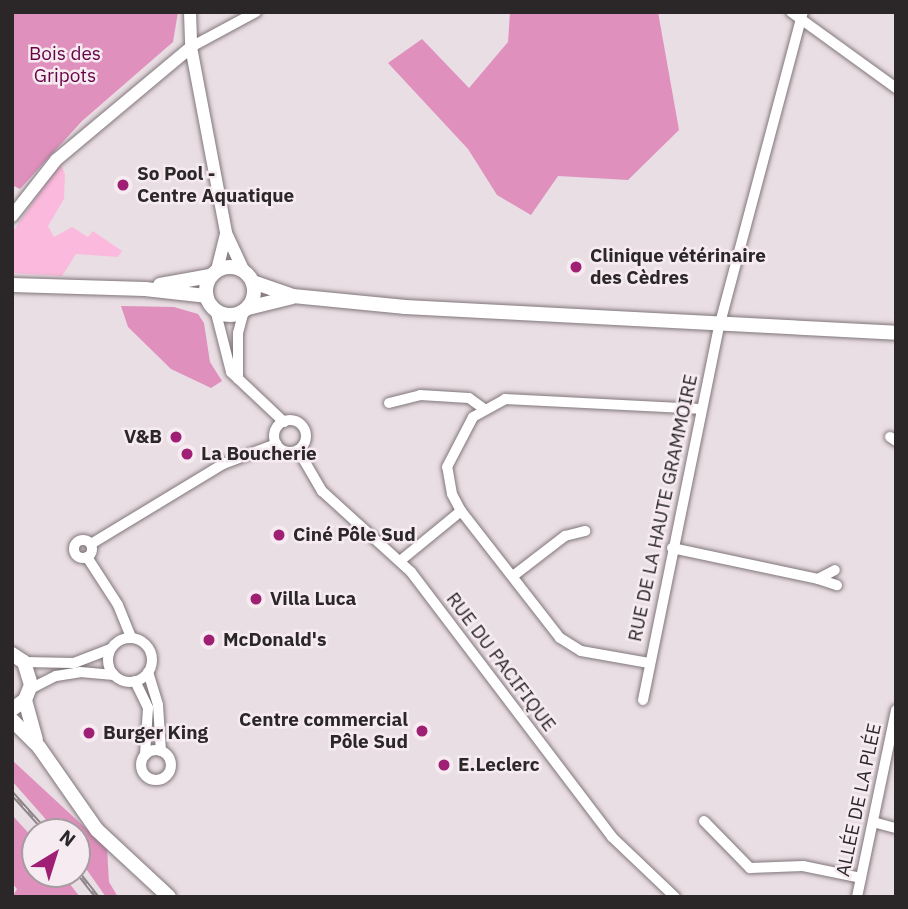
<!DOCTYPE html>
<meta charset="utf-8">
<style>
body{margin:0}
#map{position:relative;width:908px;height:909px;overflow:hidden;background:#e9dee3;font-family:"IBM Plex Sans",sans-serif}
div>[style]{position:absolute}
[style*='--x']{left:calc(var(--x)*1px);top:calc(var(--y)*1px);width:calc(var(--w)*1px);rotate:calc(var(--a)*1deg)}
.green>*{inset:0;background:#fbbadd}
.forest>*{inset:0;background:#e090bd}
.roads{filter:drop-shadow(0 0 2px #80767b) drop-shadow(0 0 2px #80767b)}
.minor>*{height:10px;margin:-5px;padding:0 5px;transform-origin:5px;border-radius:5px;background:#fff}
.minor>.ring{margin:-5px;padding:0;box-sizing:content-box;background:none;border:10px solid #fff;border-radius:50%}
.tertiary>*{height:12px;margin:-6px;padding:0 6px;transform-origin:6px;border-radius:6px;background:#fff}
.secondary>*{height:14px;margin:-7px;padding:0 7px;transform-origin:7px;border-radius:7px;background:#fff}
.secondary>.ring{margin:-7px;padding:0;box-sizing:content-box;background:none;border:14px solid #fff;border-radius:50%}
.rail>*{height:5px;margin-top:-2.5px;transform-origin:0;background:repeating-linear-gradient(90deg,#f6ebf0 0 8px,#8d8589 0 16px);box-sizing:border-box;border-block:2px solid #8d8589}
.dots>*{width:19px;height:19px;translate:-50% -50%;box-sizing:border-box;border:4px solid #f6ebf0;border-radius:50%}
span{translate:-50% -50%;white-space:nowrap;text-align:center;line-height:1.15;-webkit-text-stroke:5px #f6ebf0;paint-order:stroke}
.park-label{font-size:19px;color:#670448}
.poi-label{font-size:19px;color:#2b2729;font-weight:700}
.left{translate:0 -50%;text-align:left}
.right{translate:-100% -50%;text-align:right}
.street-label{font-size:19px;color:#2b2729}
.frame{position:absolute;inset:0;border:14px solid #2b2729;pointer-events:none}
.north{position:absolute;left:21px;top:818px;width:70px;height:70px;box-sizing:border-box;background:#f6ebf0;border:2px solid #a59da0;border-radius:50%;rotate:38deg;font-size:19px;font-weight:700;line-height:28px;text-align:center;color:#2b2729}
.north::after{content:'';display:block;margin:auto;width:24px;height:32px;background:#9e1f73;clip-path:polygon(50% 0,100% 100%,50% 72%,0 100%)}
</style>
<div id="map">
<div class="green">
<div style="clip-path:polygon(60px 163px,65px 174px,64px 199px,48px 226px,54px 237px,72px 227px,88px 237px,93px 231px,122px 251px,118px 257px,76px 254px,62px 276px,12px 273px,12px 233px)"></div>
</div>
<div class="forest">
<div style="clip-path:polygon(12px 12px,178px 12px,173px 42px,82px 121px,20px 189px,12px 185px)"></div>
<div style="clip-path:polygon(510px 12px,658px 12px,679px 130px,628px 180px,558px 176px,531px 215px,497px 195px,468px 149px,388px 63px,422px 39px,469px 88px,508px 42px)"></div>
<div style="clip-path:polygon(121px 306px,174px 307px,198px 314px,204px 323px,210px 362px,222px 381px,211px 388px,171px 369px,128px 327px)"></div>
<div style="clip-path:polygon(12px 760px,107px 848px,109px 882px,118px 897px,106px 897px,77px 856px,77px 832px,57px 832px,12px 781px)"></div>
<div style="clip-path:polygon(12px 815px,35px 840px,35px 874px,62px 874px,80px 897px,12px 897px,17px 889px,12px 883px)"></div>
</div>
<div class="roads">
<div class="minor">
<div style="--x:791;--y:12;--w:130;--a:35.9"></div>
<div style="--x:191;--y:47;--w:74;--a:-28.3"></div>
<div style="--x:215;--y:309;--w:65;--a:75.7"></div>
<div style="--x:231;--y:372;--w:73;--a:43.3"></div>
<div style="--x:238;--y:379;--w:46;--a:-90"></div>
<div style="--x:238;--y:333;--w:23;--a:-75"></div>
<div style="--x:389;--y:403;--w:32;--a:-14"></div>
<div style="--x:420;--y:395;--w:49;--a:3.5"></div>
<div style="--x:469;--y:398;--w:17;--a:36"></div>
<div class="ring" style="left:274px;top:420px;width:22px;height:22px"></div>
<div style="--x:890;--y:437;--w:7;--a:34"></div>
<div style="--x:298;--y:450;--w:48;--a:59.7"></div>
<div style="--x:322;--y:491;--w:120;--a:42.3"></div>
<div style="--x:411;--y:572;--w:333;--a:52.8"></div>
<div style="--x:612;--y:837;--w:87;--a:43.6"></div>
<div class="ring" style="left:74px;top:540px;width:8px;height:8px"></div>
<div style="--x:91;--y:544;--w:154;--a:-31.2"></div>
<div style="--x:223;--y:464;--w:57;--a:-20.7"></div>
<div style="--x:672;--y:548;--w:149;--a:12"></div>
<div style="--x:818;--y:579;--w:19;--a:-28"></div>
<div style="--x:87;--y:557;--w:57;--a:57.1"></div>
<div style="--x:118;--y:605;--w:35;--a:68"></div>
<div style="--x:400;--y:561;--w:79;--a:-39.3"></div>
<div style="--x:513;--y:576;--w:66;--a:-37.6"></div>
<div style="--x:565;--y:536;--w:21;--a:-14"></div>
<div style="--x:818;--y:579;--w:20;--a:18"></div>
<div class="ring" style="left:108px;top:638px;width:34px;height:34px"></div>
<div style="--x:24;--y:662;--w:50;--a:1.1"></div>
<div style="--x:74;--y:663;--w:39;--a:-21"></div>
<div style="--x:649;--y:663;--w:69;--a:-170"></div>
<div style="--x:581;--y:651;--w:25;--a:-148"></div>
<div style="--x:560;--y:638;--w:161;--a:-127.9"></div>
<div style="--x:461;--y:511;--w:19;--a:-118"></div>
<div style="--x:452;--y:494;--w:27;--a:-100"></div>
<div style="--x:447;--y:467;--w:56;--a:-62.5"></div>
<div style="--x:473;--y:417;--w:37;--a:-29"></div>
<div style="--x:505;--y:399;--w:195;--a:2.9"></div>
<div style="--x:148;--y:672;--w:34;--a:73"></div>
<div style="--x:158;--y:705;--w:46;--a:86.3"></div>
<div style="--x:135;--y:681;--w:30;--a:64"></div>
<div style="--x:148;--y:708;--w:47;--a:93.7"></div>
<div style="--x:30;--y:689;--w:29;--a:-27"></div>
<div style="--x:56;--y:676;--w:24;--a:-9"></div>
<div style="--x:80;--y:672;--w:34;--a:5"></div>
<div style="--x:643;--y:700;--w:381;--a:-78.5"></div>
<div style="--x:719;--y:327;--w:326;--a:-75.1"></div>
<div class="ring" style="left:141px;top:750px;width:20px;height:20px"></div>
<div style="--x:704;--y:821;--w:66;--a:45.6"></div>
<div style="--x:750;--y:868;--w:53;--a:-2.2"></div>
<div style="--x:803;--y:866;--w:59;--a:11.7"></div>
<div style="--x:873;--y:822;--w:24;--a:15"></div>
<div style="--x:857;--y:897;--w:191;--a:-78.2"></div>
</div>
<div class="tertiary">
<div style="--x:190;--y:12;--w:35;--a:88"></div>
<div style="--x:191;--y:47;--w:189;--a:79.3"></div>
<div style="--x:226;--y:233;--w:40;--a:65"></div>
<div style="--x:12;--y:216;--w:71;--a:-51.8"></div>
<div style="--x:56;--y:160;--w:176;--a:-39.9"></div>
<div style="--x:217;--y:270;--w:37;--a:-76"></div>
</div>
<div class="secondary">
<div class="ring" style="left:206px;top:267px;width:34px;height:34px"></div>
<div style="--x:253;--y:282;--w:42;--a:19.3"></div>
<div style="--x:293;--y:296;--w:113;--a:5.6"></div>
<div style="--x:405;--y:307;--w:492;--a:3"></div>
<div style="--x:12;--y:285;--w:133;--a:1.7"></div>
<div style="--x:145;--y:289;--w:61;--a:6.5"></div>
<div style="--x:160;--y:285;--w:51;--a:-10.2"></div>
<div style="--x:248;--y:308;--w:45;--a:-14"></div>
<div style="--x:12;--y:654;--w:14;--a:34"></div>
<div style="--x:24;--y:662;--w:24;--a:73"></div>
<div style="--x:31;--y:685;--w:16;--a:112"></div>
<div style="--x:25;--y:700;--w:16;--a:145"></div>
<div style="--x:25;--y:700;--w:41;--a:74.6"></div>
<div style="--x:12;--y:720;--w:38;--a:45"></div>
<div style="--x:39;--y:747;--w:101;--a:55.1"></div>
<div style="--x:97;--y:830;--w:98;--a:42.9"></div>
</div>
</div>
<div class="rail">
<div style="--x:12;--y:793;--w:52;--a:48.1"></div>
<div style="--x:77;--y:871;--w:33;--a:52"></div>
</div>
<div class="dots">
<div style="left:123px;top:185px;background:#9e1f73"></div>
<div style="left:576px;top:267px;background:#9e1f73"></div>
<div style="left:176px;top:437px;background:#9e1f73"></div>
<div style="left:187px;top:454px;background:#9e1f73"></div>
<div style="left:279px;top:535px;background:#9e1f73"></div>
<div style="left:256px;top:599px;background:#9e1f73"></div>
<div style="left:209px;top:640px;background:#9e1f73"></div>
<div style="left:422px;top:731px;background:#9e1f73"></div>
<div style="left:89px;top:733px;background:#9e1f73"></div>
<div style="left:444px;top:765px;background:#9e1f73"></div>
</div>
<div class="park-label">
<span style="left:65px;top:65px">Bois des<br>Gripots</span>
</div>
<div class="poi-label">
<span class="left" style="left:137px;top:185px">So Pool -<br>Centre Aquatique</span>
<span class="left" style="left:590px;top:267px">Clinique vétérinaire<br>des Cèdres</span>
<span class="right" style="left:162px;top:437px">V&amp;B</span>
<span class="left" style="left:201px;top:454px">La Boucherie</span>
<span class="left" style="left:293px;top:535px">Ciné Pôle Sud</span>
<span class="left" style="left:270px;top:599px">Villa Luca</span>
<span class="left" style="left:223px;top:640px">McDonald's</span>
<span class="right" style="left:408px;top:731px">Centre commercial<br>Pôle Sud</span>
<span class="left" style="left:103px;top:733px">Burger King</span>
<span class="left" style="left:458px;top:765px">E.Leclerc</span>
</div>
<div class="street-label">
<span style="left:663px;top:508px;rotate:-78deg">RUE DE LA HAUTE GRAMMOIRE</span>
<span style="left:501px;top:662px;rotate:53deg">RUE DU PACIFIQUE</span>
<span style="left:859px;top:800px;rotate:-78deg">ALLÉE DE LA PLÉE</span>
</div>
<div class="frame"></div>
<div class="north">N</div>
</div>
